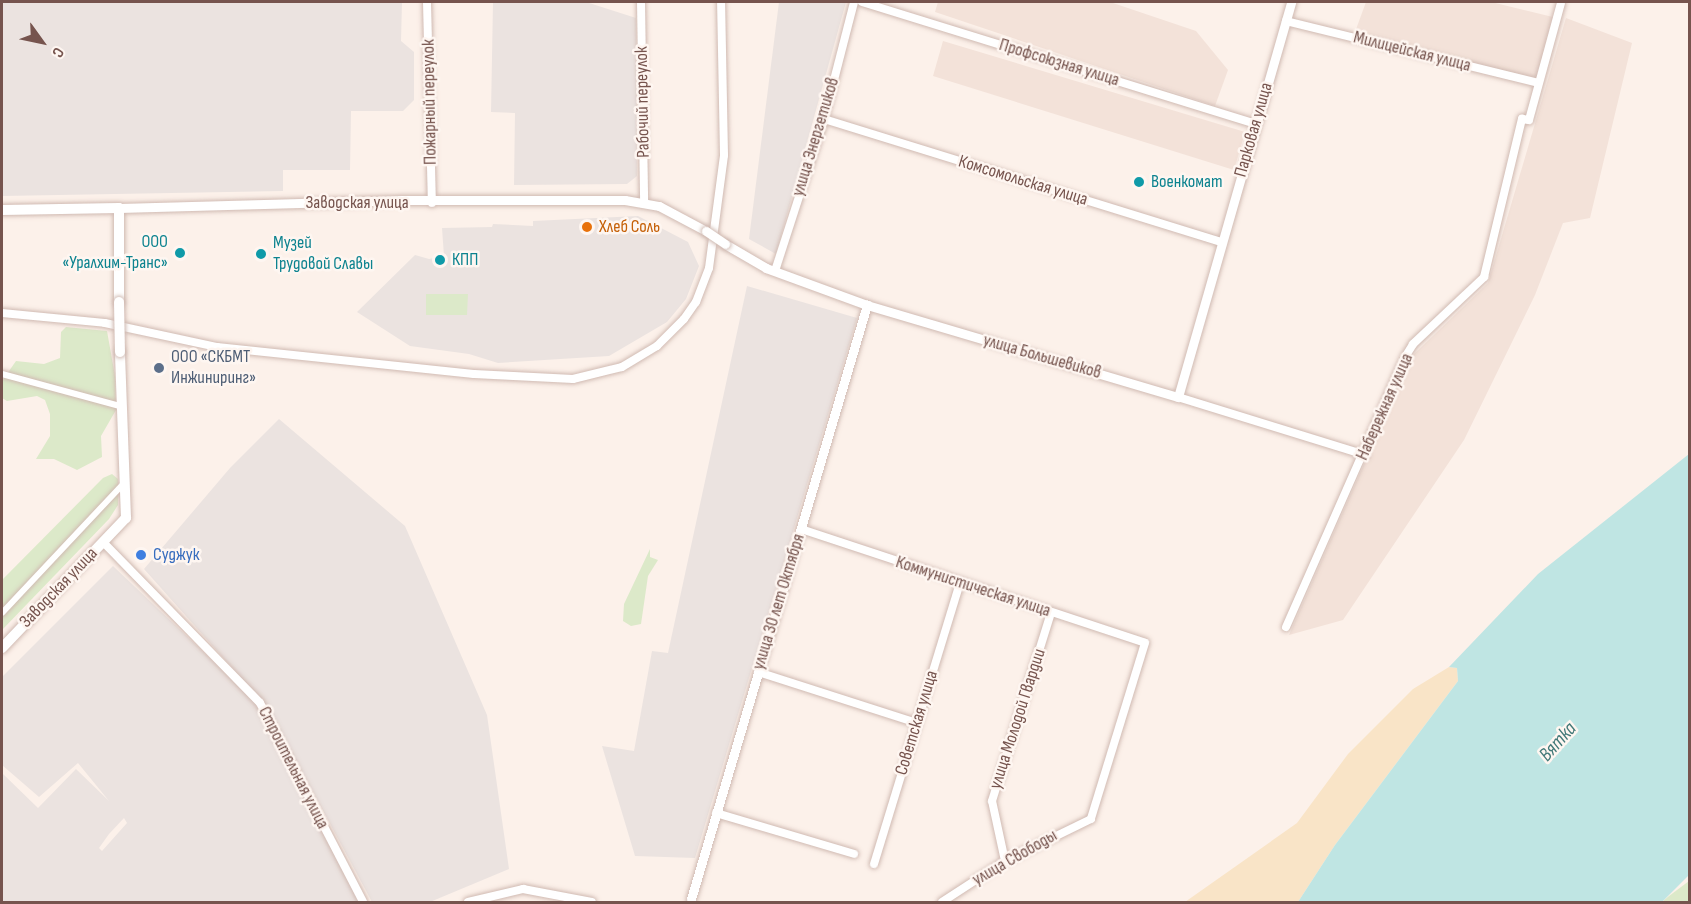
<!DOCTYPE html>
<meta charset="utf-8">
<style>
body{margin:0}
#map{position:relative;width:1691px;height:904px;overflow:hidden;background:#fcf1ea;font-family:"Sofia Sans Condensed",sans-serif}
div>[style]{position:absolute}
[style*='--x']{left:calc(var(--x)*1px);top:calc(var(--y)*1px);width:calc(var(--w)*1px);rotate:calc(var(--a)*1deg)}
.residential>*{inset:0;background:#f3e2d9}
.industrial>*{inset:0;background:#ebe3e0}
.green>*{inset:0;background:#dce9c9}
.sand>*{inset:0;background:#f9e4c7}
.water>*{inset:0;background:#bfe5e3}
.roads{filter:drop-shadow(0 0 2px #d0bab2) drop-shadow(0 0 2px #d0bab2)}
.pedestrian>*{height:6px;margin:-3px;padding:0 3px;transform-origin:3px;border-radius:3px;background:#fff}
.minor>*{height:8px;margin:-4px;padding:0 4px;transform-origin:4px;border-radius:4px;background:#fff}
.tertiary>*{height:9px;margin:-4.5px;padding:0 4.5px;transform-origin:4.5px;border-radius:4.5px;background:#fff}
.secondary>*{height:10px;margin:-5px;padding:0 5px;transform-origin:5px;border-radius:5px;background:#fff}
.bridges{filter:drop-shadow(0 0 2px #d0bab2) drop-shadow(0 0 2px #d0bab2)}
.tertiary-bridge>*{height:9px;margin:-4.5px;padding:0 4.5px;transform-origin:4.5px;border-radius:4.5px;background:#fff}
.secondary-bridge>*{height:10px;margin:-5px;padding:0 5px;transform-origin:5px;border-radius:5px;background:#fff}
.dots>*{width:16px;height:16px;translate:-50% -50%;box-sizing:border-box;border:3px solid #fef6f1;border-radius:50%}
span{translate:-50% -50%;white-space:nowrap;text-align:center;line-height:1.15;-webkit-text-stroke:5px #fef6f1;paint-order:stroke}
.street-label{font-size:18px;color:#76544e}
.culture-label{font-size:18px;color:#0d838f}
.left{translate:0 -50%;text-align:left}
.right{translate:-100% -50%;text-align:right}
.food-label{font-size:18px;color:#c56008}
.service-label{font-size:18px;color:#4e5e75}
.shop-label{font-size:18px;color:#366cbe}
.water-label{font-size:20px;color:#427978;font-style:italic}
.frame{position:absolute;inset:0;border:3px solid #76544e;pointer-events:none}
.north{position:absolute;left:12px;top:12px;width:60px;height:60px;-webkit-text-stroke:4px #fef6f1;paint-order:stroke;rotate:123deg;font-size:16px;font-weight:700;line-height:24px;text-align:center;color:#76544e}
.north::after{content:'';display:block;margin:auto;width:21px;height:27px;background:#76544e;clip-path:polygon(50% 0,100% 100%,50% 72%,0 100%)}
</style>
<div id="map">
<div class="residential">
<div style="clip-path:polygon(938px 2px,1110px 2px,1196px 31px,1228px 70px,1215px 106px,935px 12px)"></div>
<div style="clip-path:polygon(1366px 2px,1491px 2px,1557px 18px,1537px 79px,1355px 32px)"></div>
<div style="clip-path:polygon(1566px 18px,1632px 43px,1590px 218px,1563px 223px,1535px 295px,1464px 440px,1343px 620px,1289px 635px,1411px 357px,1488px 283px)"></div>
<div style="clip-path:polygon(943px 41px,1245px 132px,1234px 170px,933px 76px)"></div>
</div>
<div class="industrial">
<div style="clip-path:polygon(2px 2px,402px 2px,401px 41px,414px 52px,414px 100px,403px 111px,351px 111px,350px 170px,283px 170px,283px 191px,2px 196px)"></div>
<div style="clip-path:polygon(493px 2px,586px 2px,636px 18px,637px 176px,627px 184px,514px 185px,515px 113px,491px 112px)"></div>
<div style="clip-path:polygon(779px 2px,846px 2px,776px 254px,749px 239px)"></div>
<div style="clip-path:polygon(638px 216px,688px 242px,699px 266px,686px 299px,667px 322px,609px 356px,498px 363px,469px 354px,410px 346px,357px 312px,415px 255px,429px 259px,444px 256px,442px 228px,492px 227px,493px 224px,533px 226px,533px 221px)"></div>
<div style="clip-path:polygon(747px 286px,857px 318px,695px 858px,635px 856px,602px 746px,634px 751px,652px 651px,668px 653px)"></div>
<div style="clip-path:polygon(279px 419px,405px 526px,487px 715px,509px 869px,430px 902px,372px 902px,268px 708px,144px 569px,230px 468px)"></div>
<div style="clip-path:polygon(evenodd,113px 566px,257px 703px,359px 902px,2px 902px,2px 773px,38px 808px,76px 769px,109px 801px,78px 763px,39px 797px,2px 765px,2px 677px,113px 566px,124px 818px,127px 823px,102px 851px,99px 848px,109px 834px,124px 818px)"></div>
</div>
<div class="green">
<div style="clip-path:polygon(426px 294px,468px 294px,467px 315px,426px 315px)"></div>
<div style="clip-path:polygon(66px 327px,107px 331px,115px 376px,116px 410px,101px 436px,102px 457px,77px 470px,54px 459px,36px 459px,50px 436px,50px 414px,45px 400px,37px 396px,7px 401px,2px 398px,2px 381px,16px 361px,44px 364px,60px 358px,61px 332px)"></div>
<div style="clip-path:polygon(112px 474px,118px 479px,118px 505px,109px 519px,2px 630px,2px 580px,103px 478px)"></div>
<div style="clip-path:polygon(650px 549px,650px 557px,658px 560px,648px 576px,641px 624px,631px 626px,623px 621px,624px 604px)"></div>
<div style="clip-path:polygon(1689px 881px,1689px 902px,1662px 902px,1669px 896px)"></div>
</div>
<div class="sand">
<div style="clip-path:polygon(1449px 667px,1457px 668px,1458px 681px,1335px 845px,1298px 902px,1185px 902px,1297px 823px,1348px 754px,1413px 689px)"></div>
</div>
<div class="water">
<div style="clip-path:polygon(1689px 454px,1689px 875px,1662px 902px,1298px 902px,1335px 845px,1458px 681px,1457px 668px,1449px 667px,1538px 574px)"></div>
</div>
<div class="roads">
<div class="pedestrian">
<div style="--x:2;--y:374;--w:122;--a:15.2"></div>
<div style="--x:2;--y:613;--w:177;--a:-46.8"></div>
</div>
<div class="minor">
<div style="--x:427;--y:2;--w:201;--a:88.6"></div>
<div style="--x:641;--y:2;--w:200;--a:89.1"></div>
<div style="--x:862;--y:2;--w:412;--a:17.2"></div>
<div style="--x:1286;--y:21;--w:260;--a:13.8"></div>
<div style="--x:824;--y:119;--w:417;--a:17.2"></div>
<div style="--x:775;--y:271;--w:160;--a:-72.1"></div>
<div style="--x:824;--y:119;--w:121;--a:-75.6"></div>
<div style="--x:2;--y:313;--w:103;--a:5.5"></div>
<div style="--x:105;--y:323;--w:115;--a:12.1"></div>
<div style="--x:217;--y:347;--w:258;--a:6"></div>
<div style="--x:474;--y:374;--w:99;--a:2.9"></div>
<div style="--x:573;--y:379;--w:50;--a:-13.8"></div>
<div style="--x:622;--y:367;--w:41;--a:-31"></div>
<div style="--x:657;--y:346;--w:38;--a:-45"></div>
<div style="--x:684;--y:319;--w:21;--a:-55"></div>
<div style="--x:696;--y:302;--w:36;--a:-69"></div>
<div style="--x:709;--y:268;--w:114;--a:-82.4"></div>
<div style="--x:724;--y:155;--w:153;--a:-91.1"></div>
<div style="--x:1178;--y:397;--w:196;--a:17.2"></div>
<div style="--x:801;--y:529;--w:362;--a:18.3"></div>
<div style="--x:1145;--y:643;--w:184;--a:107.1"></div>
<div style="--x:1091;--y:819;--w:96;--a:154"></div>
<div style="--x:1005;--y:861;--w:75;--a:146.9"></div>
<div style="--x:104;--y:543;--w:223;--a:45.7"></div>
<div style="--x:260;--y:703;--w:224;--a:62.6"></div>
<div style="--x:1286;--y:627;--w:295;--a:-66.2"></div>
<div style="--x:1405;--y:357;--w:15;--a:-58"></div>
<div style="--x:1413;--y:344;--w:98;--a:-43.3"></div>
<div style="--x:1484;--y:277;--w:163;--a:-76.5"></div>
<div style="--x:1522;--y:119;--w:7;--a:8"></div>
<div style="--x:1529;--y:120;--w:121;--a:-74.7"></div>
<div style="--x:758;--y:672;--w:167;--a:17.8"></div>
<div style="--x:716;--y:813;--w:144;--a:16.5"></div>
<div style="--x:1005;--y:861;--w:61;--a:-102.2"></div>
<div style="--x:992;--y:801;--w:197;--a:-72.6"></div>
<div style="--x:874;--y:864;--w:295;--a:-73"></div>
<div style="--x:468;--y:902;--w:57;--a:-13.3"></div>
<div style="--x:523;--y:889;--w:70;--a:10.7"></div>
</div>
<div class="tertiary">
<div style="--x:119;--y:208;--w:281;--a:-1.6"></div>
<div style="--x:400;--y:200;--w:225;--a:0"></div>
<div style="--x:625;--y:200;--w:35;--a:10"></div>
<div style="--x:659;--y:206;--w:53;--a:28"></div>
<div style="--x:725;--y:244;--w:48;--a:30.3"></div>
<div style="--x:766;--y:268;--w:108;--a:20.1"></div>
<div style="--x:867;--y:305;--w:324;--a:16.5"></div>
<div style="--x:1178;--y:397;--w:411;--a:-74"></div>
<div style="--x:691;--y:899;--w:620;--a:-73.5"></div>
</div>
<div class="secondary">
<div style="--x:2;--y:210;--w:117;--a:-1"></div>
<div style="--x:119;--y:208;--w:94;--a:90"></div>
<div style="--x:2;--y:648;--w:180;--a:-46.4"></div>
<div style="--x:126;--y:518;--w:166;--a:-92.1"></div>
</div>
</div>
<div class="bridges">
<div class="tertiary-bridge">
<div style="--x:706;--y:231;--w:23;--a:34"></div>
</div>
<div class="secondary-bridge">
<div style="--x:119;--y:302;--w:50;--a:88.9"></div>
</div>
</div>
<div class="dots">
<div style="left:1139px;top:182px;background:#0f9aa8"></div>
<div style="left:587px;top:227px;background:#e8710a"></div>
<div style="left:180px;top:253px;background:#0f9aa8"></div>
<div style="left:261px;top:254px;background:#0f9aa8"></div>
<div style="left:440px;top:260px;background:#0f9aa8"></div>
<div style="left:159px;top:368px;background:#5c6f8a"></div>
<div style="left:141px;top:555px;background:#3f7fe0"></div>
</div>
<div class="street-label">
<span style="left:1412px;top:52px;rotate:14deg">Милицейская улица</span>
<span style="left:1059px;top:63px;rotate:17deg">Профсоюзная улица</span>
<span style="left:430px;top:102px;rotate:-91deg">Пожарный переулок</span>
<span style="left:643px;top:102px;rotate:-91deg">Рабочий переулок</span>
<span style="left:1254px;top:130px;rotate:-74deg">Парковая улица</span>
<span style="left:816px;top:137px;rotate:-73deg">улица Энергетиков</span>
<span style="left:1023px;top:181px;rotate:17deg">Комсомольская улица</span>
<span style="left:357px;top:203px">Заводская улица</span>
<span style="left:1042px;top:357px;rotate:16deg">улица Большевиков</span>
<span style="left:1385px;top:407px;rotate:-66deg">Набережная улица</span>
<span style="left:973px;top:587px;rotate:18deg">Коммунистическая улица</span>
<span style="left:59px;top:588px;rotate:-46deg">Заводская улица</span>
<span style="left:779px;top:602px;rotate:-73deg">улица 30 лет Октября</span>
<span style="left:1018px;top:719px;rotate:-72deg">улица Молодой Гвардии</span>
<span style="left:917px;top:723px;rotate:-73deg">Советская улица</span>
<span style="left:293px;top:768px;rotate:63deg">Строительная улица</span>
<span style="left:1015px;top:858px;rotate:-30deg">улица Свободы</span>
</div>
<div class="culture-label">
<span class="left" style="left:1151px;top:182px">Военкомат</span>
<span class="right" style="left:168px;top:253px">ООО<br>«Уралхим-Транс»</span>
<span class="left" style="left:273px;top:254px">Музей<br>Трудовой Славы</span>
<span class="left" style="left:452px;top:260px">КПП</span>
</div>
<div class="food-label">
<span class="left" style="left:599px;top:227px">Хлеб Соль</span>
</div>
<div class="service-label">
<span class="left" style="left:171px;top:368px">ООО «СКБМТ<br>Инжиниринг»</span>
</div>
<div class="shop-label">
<span class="left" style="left:153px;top:555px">Суджук</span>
</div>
<div class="water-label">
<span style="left:1558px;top:742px;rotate:-48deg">Вятка</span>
</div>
<div class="frame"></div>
<div class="north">С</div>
</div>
